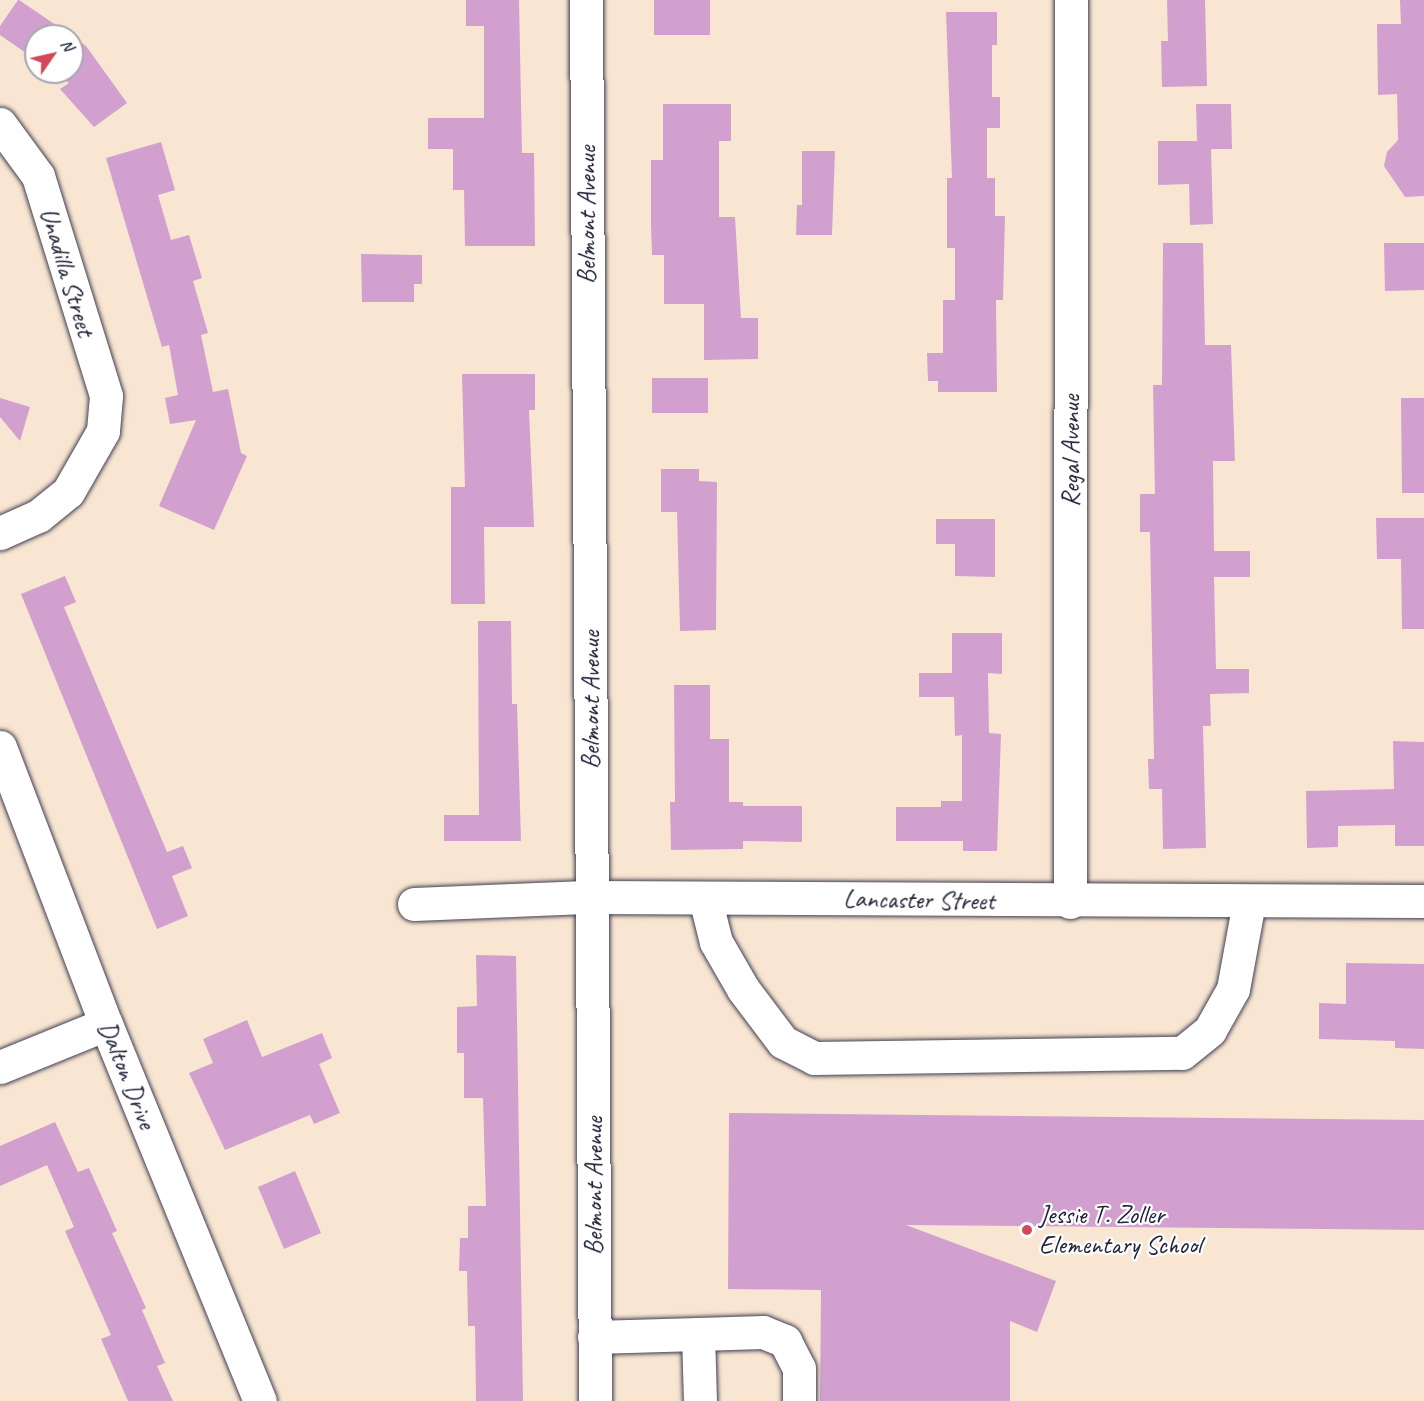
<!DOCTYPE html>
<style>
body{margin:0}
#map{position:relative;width:1424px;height:1401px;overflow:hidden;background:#f8e6d2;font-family:Caveat,sans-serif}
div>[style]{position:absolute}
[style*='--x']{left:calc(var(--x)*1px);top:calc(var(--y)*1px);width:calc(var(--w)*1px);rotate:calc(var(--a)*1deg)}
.building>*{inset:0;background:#d2a0ce}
.roads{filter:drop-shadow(0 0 2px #423f52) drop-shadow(0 0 2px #423f52)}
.minor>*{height:33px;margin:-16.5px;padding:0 16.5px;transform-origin:16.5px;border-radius:16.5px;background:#fff}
.dots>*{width:16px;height:16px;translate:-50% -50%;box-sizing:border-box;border:3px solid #fff;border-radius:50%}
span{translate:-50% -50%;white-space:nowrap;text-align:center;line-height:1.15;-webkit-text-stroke:4.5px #fff;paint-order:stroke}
.street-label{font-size:26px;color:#22223b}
.poi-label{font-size:26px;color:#22223b}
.left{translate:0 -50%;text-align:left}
.north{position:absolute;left:24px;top:24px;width:60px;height:60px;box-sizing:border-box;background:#fff;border:2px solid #a7a7b1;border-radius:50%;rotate:56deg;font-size:16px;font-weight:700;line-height:24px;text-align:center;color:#22223b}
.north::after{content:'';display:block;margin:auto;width:21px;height:27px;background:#d1495b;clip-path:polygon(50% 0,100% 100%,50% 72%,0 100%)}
</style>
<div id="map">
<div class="building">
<div style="clip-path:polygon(18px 0,19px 0,72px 36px,36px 36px,36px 60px,0 35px,0 26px)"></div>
<div style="clip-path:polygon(466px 0,519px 0,522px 153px,534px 153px,535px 246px,465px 246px,464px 190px,453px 190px,453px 149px,428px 149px,428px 118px,484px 118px,484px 26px,466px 26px)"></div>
<div style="clip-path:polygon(654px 0,710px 0,710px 35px,654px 35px)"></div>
<div style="clip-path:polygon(1167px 0,1205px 0,1207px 86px,1162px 87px,1161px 41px,1168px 41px)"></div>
<div style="clip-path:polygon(1400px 0,1424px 0,1424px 196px,1405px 197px,1384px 166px,1387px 152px,1398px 140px,1397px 94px,1378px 95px,1377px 24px,1401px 24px)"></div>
<div style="clip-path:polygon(946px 12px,997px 12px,997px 45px,992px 45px,992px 97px,1000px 97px,1000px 128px,987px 128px,987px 178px,995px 178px,995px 216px,1005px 216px,1003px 300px,996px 300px,997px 392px,938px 392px,938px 381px,928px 381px,927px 353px,943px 353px,943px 300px,955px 300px,955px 248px,947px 248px,947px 178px,952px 178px)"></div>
<div style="clip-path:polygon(72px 36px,86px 46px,127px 103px,94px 127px,60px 89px,69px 83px,53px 72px,72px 72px)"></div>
<div style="clip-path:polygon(663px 104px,731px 104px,731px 141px,719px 141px,719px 217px,735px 217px,741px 318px,758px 318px,758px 359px,704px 360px,704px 304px,664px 304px,664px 255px,652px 255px,651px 225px,651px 160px,663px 160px)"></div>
<div style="clip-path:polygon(1196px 104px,1231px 104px,1232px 149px,1211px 149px,1213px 224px,1190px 225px,1189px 184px,1158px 185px,1158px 141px,1197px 141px)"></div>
<div style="clip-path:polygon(161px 142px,175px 190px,158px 195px,171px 240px,189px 235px,202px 278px,193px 281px,208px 333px,201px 335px,213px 392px,228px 389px,241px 453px,247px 456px,214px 530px,159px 506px,196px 420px,170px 424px,165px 398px,178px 395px,169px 345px,162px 347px,106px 158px)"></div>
<div style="clip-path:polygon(802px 151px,835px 151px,832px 235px,796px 235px,797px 205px,802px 205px)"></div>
<div style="clip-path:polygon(1163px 243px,1203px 243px,1205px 345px,1231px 345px,1235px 461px,1213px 461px,1214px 551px,1250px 551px,1250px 577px,1214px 577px,1216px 669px,1249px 669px,1249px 693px,1210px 694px,1211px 726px,1203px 726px,1206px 848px,1163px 849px,1162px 789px,1149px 789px,1148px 759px,1154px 759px,1150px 532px,1140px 532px,1140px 494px,1155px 494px,1153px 385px,1162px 385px)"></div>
<div style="clip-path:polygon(1384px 243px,1424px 243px,1424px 290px,1385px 291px)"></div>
<div style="clip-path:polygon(361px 254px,422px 255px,422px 284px,414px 284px,414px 302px,362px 302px)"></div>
<div style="clip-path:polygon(462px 374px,535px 374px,535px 410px,529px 410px,534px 527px,484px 527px,485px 604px,451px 604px,451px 487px,465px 487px)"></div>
<div style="clip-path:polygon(652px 378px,708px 378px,708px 413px,652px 413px)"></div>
<div style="clip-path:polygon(0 398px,30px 407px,20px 441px,0 417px)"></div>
<div style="clip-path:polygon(1401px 398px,1424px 398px,1424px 493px,1402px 493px)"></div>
<div style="clip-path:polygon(661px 469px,699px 469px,699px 481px,717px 482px,716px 630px,680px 631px,677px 512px,661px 512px)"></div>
<div style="clip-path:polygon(1376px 518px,1424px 518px,1424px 629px,1402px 629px,1401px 559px,1377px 559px)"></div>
<div style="clip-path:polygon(936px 519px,995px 519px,995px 577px,955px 576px,955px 544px,936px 544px)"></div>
<div style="clip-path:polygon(65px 576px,76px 602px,64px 607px,167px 852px,183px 846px,192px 868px,172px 876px,188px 916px,157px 929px,21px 594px)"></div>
<div style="clip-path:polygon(478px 621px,511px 621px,512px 704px,517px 704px,521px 841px,444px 841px,444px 815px,479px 815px)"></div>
<div style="clip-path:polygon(952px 633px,1002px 633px,1002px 674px,988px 673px,989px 733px,1001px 734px,997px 851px,963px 851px,963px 841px,896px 841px,896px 807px,941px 807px,941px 801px,962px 801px,962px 735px,955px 736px,954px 697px,919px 697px,919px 673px,952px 673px)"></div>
<div style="clip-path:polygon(674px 685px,710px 685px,710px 739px,729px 739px,729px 802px,743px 802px,743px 806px,802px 806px,802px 842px,743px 841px,743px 849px,671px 850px,670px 802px,675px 802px)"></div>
<div style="clip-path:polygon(1393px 741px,1424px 742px,1424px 846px,1395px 846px,1395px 825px,1338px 826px,1338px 847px,1307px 848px,1306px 791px,1394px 789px)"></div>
<div style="clip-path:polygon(476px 955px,516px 956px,523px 1401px,476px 1401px,475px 1326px,468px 1326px,467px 1271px,459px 1271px,460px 1238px,468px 1238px,468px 1206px,486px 1206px,483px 1098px,464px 1098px,464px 1053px,457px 1053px,457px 1007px,477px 1006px)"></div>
<div style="clip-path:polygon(1346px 963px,1424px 964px,1424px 1049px,1395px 1048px,1395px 1041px,1319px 1039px,1319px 1003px,1346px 1004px)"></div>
<div style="clip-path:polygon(247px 1020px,262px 1057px,322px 1033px,332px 1058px,319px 1064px,340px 1113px,314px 1124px,310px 1115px,225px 1150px,189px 1073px,213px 1063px,203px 1039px)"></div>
<div style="clip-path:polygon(729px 1113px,1424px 1120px,1424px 1230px,906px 1225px,1056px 1281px,1037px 1332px,1010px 1321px,1010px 1401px,820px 1401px,821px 1290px,728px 1289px)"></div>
<div style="clip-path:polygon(55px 1122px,78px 1172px,89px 1168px,117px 1231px,112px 1233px,146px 1308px,142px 1310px,165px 1363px,157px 1366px,173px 1401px,128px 1401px,101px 1339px,111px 1335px,65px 1231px,74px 1227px,47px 1165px,0 1186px,0 1146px)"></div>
<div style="clip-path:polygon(295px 1171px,321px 1233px,284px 1249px,258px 1187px)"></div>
</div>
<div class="roads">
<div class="minor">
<div style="--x:586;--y:0;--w:1401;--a:89.63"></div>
<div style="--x:0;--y:124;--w:64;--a:53.8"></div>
<div style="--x:38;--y:176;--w:230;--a:72.8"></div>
<div style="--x:106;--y:396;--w:35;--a:95"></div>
<div style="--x:103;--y:431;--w:70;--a:119.8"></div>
<div style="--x:68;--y:492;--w:38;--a:141"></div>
<div style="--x:38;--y:516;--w:42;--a:155.9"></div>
<div style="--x:0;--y:747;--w:297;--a:69.1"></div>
<div style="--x:106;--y:1024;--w:407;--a:67.8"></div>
<div style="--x:705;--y:898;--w:45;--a:76"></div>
<div style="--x:716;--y:942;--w:54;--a:60.1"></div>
<div style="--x:743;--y:989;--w:66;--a:53"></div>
<div style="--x:783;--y:1042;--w:35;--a:27"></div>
<div style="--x:814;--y:1058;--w:368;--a:-0.8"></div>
<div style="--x:1182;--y:1053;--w:36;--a:-39"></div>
<div style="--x:1210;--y:1030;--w:47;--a:-60.7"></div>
<div style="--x:1233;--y:989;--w:88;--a:-79.6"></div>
<div style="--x:1070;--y:902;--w:902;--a:-89.94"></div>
<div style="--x:414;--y:904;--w:178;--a:-2.3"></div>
<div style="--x:592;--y:897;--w:832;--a:0.28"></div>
<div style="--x:0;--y:1067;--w:114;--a:-22.1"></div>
<div style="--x:698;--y:1334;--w:65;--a:-1.8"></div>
<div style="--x:763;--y:1332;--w:24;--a:22"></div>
<div style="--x:785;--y:1341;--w:30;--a:63"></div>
<div style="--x:799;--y:1368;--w:33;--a:90"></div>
<div style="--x:594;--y:1337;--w:104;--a:-1.7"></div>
<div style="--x:698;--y:1334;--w:67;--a:88.3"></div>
</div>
</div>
<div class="dots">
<div style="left:1027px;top:1230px;background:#d1495b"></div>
</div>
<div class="street-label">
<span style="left:587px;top:215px;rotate:-90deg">Belmont Avenue</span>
<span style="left:67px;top:272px;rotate:73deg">Unadilla Street</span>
<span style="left:1071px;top:451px;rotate:-90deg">Regal Avenue</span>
<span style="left:591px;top:700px;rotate:-90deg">Belmont Avenue</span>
<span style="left:919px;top:900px;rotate:1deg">Lancaster Street</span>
<span style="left:127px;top:1075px;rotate:68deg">Dalton Drive</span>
<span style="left:594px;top:1186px;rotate:-90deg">Belmont Avenue</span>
</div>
<div class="poi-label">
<span class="left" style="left:1039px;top:1230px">Jessie T. Zoller<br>Elementary School</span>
</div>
<div class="north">N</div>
</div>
